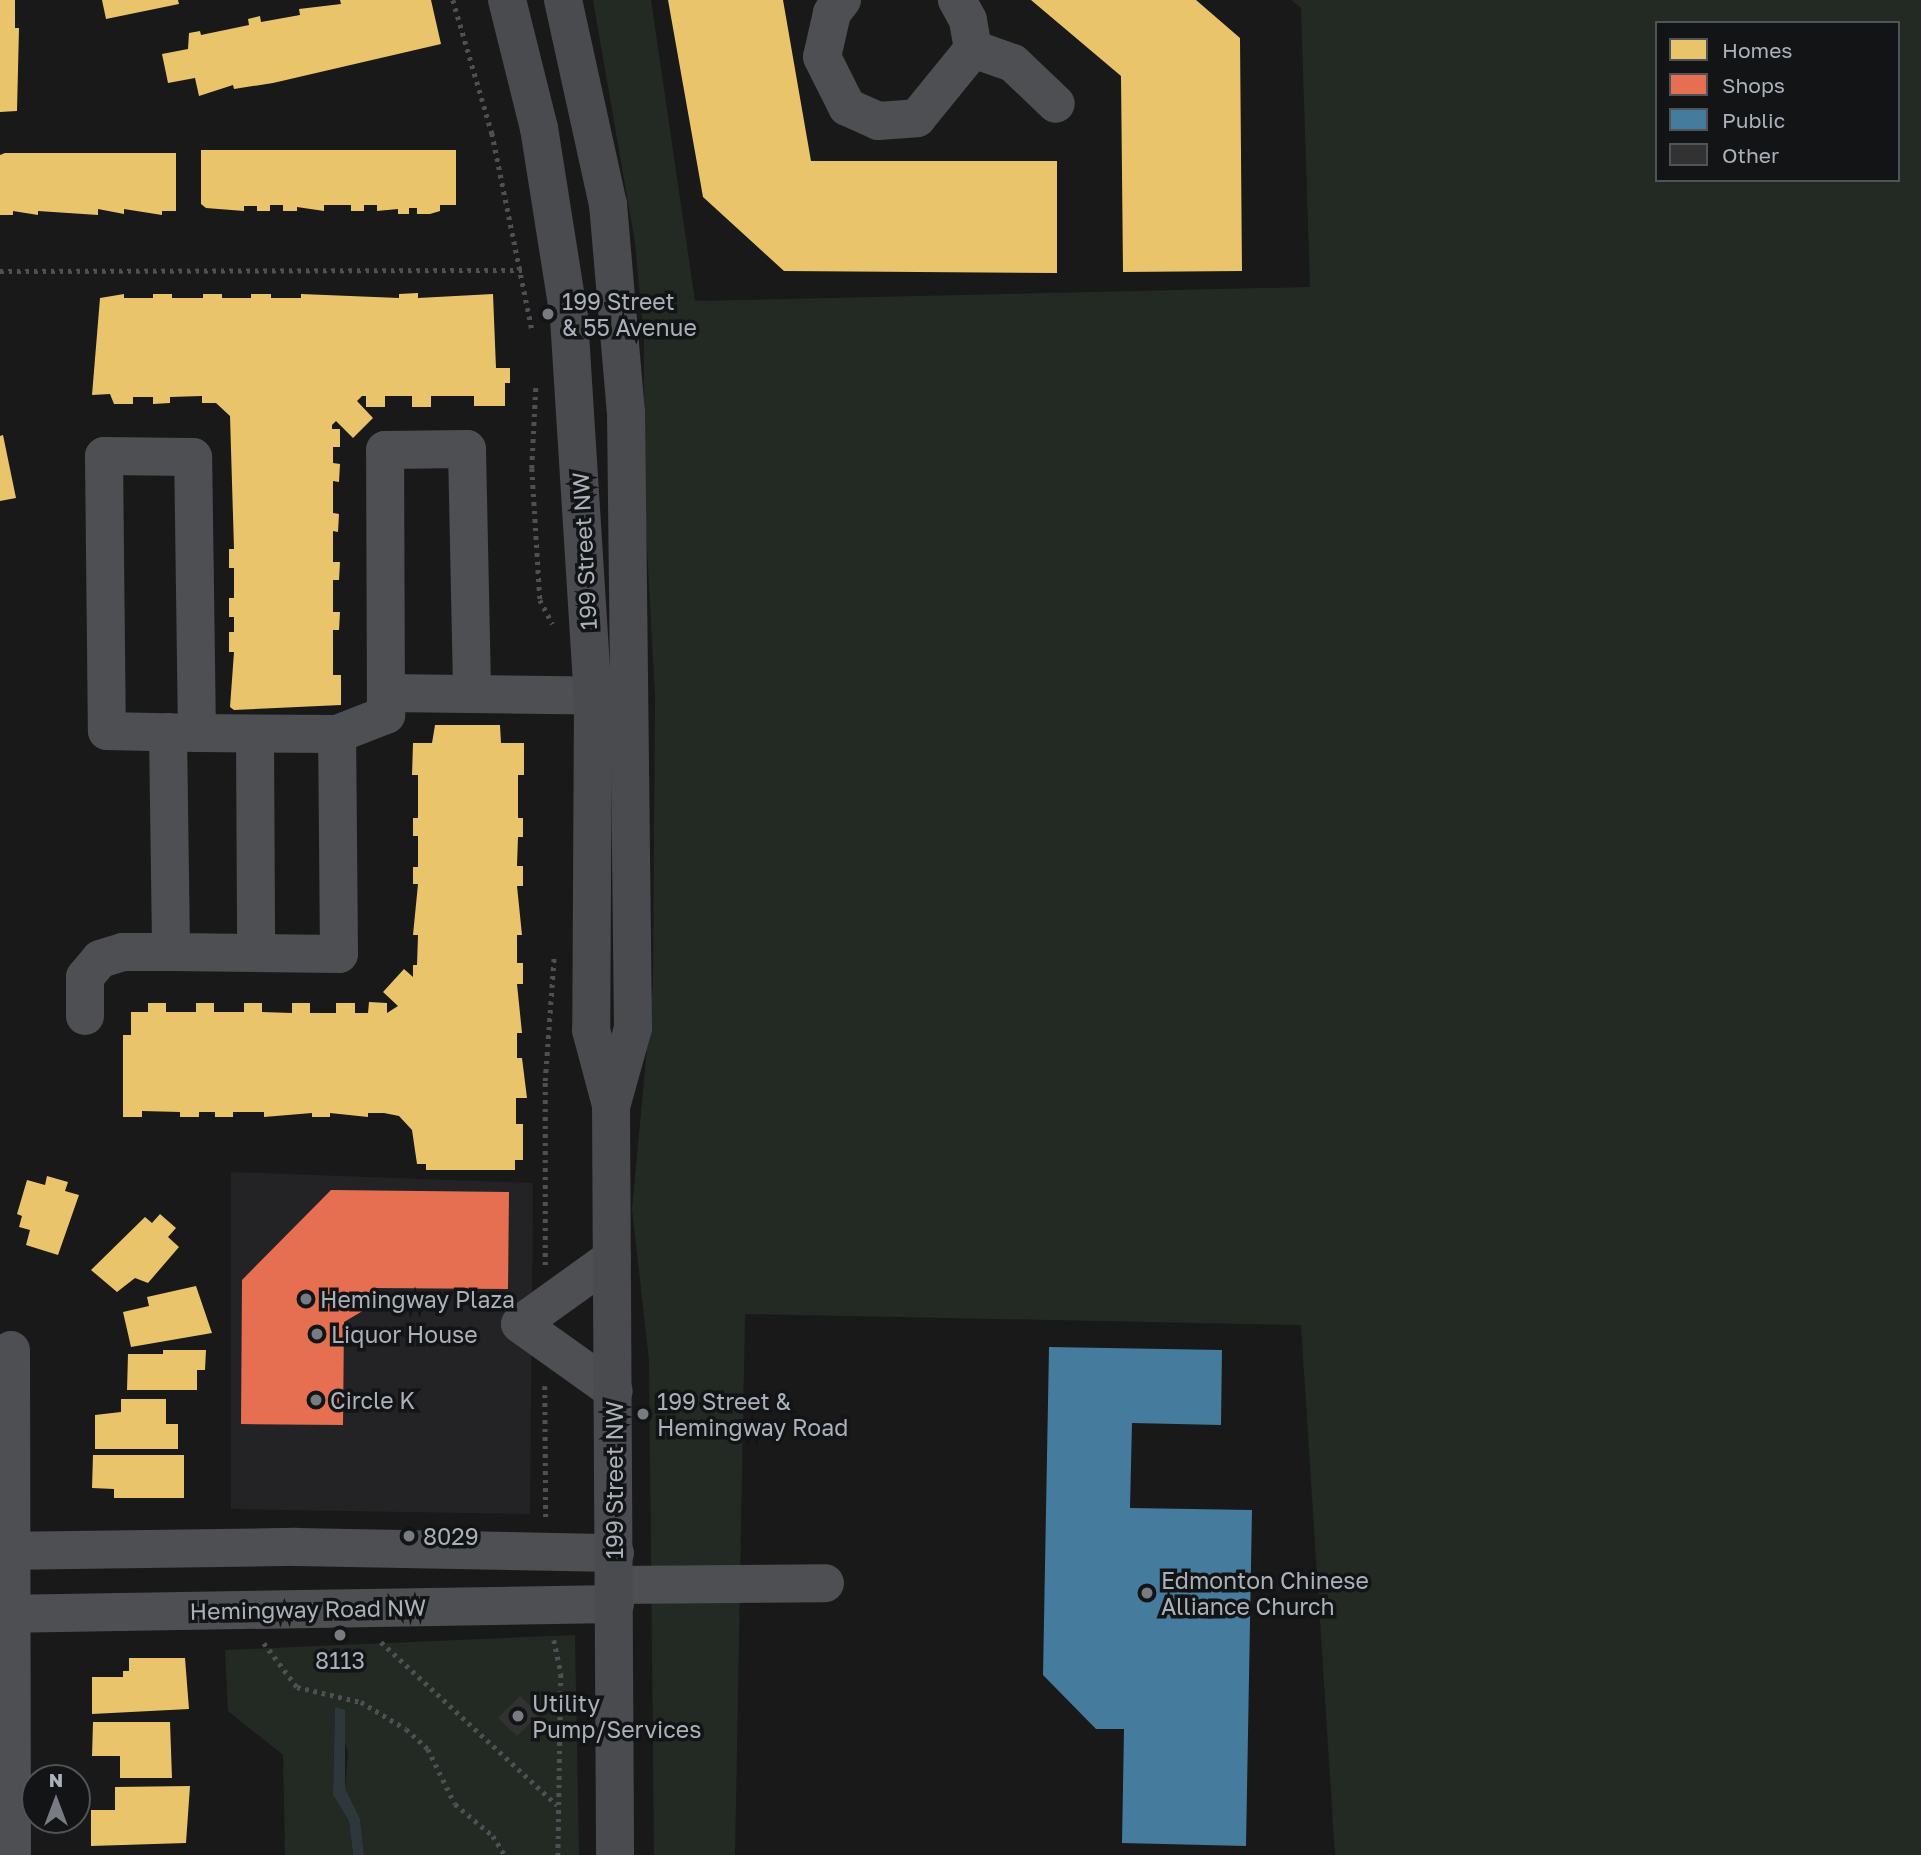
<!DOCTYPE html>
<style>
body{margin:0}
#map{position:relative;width:1921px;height:1855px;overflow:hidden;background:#191919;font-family:"Golos Text",sans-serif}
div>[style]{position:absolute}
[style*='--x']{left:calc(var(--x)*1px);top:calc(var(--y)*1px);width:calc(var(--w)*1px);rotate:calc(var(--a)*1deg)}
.built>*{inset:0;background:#232325}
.green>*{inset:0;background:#232a23}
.water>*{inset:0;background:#2e383c}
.homes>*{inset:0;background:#e9c46a}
.shops>*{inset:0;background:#e76f51}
.public>*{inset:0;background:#457b9d}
.building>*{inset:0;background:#323233}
.path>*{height:4.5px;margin-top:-2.25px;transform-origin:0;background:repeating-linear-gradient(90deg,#4f5054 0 3.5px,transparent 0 8.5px)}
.minor>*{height:38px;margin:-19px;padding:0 19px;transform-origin:19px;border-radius:19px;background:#4d4f52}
.major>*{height:38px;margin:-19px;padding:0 19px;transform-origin:19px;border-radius:19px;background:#4a4b4e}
.dots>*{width:19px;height:19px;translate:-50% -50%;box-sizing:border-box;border:4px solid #131415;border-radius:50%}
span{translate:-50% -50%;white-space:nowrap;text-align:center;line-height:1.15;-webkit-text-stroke:7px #131415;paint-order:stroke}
.poi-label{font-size:23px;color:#abb1ba}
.left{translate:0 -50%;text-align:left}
.street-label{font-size:23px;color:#abb1ba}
.legend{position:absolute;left:1655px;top:21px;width:245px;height:161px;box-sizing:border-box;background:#131415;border:2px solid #505357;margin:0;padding:9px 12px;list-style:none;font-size:21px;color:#abb1ba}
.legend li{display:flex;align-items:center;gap:14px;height:35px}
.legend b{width:35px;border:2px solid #505357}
.north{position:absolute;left:21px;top:1764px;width:70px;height:70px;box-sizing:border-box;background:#131415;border:2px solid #505357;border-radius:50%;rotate:0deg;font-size:19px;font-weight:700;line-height:28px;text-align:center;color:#abb1ba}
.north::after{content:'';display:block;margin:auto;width:24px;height:32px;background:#787c82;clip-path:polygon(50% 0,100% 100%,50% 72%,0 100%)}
</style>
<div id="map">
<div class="built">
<div style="clip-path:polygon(231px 1172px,533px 1183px,530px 1514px,231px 1509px)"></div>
</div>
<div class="green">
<div style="clip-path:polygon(evenodd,593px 0,651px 0,695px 301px,1310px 287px,1301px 8px,1291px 0,1921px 0,1921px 1855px,1335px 1855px,1301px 1325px,745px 1314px,735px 1855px,654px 1855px,649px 1360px,632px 1209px,653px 984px,655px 695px,643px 476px,644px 339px,635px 243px,593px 0,1657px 23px,1898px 23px,1898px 180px,1657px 180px,1657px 23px)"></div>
<div style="clip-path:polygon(575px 1635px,579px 1855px,364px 1855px,360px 1819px,345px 1788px,348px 1753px,335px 1707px,333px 1795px,349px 1821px,353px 1855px,285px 1855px,283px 1755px,228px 1711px,225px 1650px)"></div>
</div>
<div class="water">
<div style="clip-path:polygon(335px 1707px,345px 1710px,345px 1788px,360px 1819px,364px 1855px,353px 1855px,349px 1821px,333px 1795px)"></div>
</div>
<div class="homes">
<div style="clip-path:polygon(0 0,15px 0,15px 28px,19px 28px,17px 111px,0 112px)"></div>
<div style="clip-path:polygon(102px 0,178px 0,179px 4px,106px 19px)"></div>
<div style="clip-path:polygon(340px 0,431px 0,441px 44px,273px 83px,234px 89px,233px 85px,199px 96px,195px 78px,168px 83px,162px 54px,188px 49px,189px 33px,200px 31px,201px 35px,249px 25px,248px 19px,260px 16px,261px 22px,300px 15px,299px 9px,341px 4px)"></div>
<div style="clip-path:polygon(668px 0,783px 0,811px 161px,1057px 161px,1057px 273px,784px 271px,703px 197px)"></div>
<div style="clip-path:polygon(1031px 0,1196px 0,1240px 38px,1242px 271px,1123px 272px,1121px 76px)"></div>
<div style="clip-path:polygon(201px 150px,456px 150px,456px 205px,440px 205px,440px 211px,430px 214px,417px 214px,417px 208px,409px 208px,409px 214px,398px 214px,398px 209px,377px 211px,377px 205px,364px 205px,364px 211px,351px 211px,351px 205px,324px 205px,324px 211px,297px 207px,297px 211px,283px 211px,283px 205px,270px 205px,270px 211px,257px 211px,257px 206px,244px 206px,244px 211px,206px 208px,201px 204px)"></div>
<div style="clip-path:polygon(5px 153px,176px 153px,176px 211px,162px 211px,162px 215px,124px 209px,124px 214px,98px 209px,98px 215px,38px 211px,38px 215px,13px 211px,13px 215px,0 215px,0 155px)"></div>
<div style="clip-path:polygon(418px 293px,418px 298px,493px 294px,496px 368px,510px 368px,510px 383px,505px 383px,505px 406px,474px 406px,474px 396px,431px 396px,431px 407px,412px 407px,412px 396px,385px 396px,385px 407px,366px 407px,366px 396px,362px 396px,357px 401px,373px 418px,353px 438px,336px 421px,332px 425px,332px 429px,340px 429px,340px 447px,333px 447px,333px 463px,340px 464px,339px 482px,333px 481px,333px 513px,339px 514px,338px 532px,333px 531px,333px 562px,340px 562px,339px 580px,333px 580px,333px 612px,340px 612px,339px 630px,333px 630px,333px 675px,341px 675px,341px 705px,234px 710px,230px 707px,234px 652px,229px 652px,229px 632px,234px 632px,234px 617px,229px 617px,229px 598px,234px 598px,234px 568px,229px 568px,229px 549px,234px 549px,230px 416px,216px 403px,202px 403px,202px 396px,170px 397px,170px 403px,153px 404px,153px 397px,133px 397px,133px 404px,114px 404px,110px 394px,92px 395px,100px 298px,124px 294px,124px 298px,153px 298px,153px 294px,172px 294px,172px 298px,203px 298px,203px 294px,222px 294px,222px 298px,251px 298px,251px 294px,271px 294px,271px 298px,301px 298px,301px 294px,399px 298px,399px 294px)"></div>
<div style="clip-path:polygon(3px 435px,16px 498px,0 501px,0 436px)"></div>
<div style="clip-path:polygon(435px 725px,500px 725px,501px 743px,524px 743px,524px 775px,518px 775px,518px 818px,523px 818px,523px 837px,518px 837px,517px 866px,523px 866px,523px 886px,517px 886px,522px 935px,517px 935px,517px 963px,523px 963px,523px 984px,517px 984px,522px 1033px,517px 1033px,517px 1058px,522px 1058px,527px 1098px,516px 1098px,516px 1124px,523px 1124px,523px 1160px,515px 1160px,515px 1170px,426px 1170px,426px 1164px,417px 1164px,412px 1130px,399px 1116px,384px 1113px,368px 1113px,368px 1117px,330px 1113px,330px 1117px,312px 1117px,312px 1113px,264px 1117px,264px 1112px,233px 1112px,233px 1117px,215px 1117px,215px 1112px,199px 1112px,199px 1117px,180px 1117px,180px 1112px,142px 1111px,142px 1117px,123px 1117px,123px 1035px,131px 1035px,131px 1012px,148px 1012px,148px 1003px,166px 1003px,166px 1012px,196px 1012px,196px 1003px,214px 1003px,214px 1012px,244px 1012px,244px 1003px,262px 1003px,262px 1012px,292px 1013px,292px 1003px,310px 1003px,310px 1013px,336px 1013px,336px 1003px,355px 1003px,355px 1013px,368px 1013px,369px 1002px,387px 1003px,387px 1013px,398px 1006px,383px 992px,404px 969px,413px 977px,413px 965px,417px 965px,418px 935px,413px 935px,418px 884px,413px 884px,413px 867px,418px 867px,418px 836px,413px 836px,413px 818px,418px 818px,418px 775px,412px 775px,413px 743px,432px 743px)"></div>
<div style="clip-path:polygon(47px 1176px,68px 1182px,65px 1191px,79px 1195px,58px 1255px,26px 1245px,30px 1230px,19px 1227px,22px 1216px,17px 1214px,27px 1180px,45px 1185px)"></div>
<div style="clip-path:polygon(160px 1214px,176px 1228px,168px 1237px,179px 1247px,148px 1283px,135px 1278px,117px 1292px,91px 1270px,145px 1217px,152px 1223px)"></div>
<div style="clip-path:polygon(196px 1286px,212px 1333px,131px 1347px,123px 1312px,149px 1306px,147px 1297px)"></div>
<div style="clip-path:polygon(163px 1350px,206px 1350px,205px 1370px,197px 1370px,197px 1390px,127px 1390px,128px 1354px,163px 1354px)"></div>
<div style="clip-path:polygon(121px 1399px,166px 1399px,166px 1424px,178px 1424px,178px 1449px,95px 1449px,95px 1415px,121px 1412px)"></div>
<div style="clip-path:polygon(93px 1455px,184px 1455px,184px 1498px,114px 1498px,114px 1489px,92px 1488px)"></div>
<div style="clip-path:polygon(129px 1658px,185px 1658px,189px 1709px,92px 1714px,92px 1677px,123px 1677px,123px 1671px,129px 1671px)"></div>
<div style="clip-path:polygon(93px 1722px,170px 1722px,172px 1778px,120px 1778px,120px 1756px,92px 1756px)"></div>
<div style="clip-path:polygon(190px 1786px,186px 1843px,91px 1846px,91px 1810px,115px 1810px,115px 1787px)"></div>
</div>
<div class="shops">
<div style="clip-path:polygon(331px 1190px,509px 1192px,508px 1289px,375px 1288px,366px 1309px,344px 1322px,343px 1425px,241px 1424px,242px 1280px)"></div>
</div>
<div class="public">
<div style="clip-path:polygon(1049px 1347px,1222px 1350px,1221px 1425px,1132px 1423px,1130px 1508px,1252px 1510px,1246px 1846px,1122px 1843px,1124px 1729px,1096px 1729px,1043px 1675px)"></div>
</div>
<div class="building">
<div style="clip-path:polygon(520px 1696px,539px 1714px,517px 1736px,498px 1718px)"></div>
</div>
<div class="path">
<div style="--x:453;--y:0;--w:139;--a:73.7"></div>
<div style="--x:492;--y:133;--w:201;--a:78.5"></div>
<div style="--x:0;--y:271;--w:523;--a:-0.11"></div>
<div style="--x:536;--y:388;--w:80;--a:92.9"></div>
<div style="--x:532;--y:468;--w:132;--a:86.5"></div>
<div style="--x:540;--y:600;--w:27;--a:62"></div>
<div style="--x:545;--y:1265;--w:184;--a:-90"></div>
<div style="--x:545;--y:1081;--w:126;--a:-85.9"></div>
<div style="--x:545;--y:1386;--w:131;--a:89.6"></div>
<div style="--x:554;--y:1640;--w:35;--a:78"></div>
<div style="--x:561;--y:1674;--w:181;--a:90.9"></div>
<div style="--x:381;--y:1642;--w:240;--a:42.8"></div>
<div style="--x:264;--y:1643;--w:55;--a:53.1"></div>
<div style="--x:297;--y:1687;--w:66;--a:13.2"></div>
<div style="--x:361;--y:1702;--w:52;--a:31"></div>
<div style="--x:406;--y:1729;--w:30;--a:42"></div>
<div style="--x:428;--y:1749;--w:61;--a:63.9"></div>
<div style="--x:455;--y:1804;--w:50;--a:40.1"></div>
<div style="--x:493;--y:1836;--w:22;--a:58"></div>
</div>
<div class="minor">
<div style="--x:842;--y:0;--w:16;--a:128"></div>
<div style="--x:832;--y:13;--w:45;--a:102.8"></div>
<div style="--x:822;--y:57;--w:56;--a:63.4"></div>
<div style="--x:847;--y:107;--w:34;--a:24"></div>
<div style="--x:878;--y:121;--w:39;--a:-4"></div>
<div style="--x:917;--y:118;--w:89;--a:-50.9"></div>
<div style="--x:973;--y:49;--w:29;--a:-100"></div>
<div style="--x:968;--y:20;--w:23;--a:-119"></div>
<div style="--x:973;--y:49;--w:42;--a:19.3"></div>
<div style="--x:1013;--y:63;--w:59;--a:43.6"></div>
<div style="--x:386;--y:693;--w:240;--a:0.7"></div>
<div style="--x:168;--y:732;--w:220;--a:89.2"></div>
<div style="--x:171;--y:952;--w:168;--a:0.7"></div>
<div style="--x:339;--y:954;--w:220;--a:-90.5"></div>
<div style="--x:197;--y:733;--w:276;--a:-90.8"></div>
<div style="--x:193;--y:457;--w:89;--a:-179.4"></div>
<div style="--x:104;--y:456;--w:275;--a:89.4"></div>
<div style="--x:107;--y:731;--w:90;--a:1.3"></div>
<div style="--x:197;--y:733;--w:140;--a:0.4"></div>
<div style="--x:337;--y:734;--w:53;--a:-21.2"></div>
<div style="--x:386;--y:715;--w:265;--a:-90.2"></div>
<div style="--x:385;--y:450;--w:82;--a:-0.7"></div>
<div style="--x:467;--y:449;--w:245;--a:88.8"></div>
<div style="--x:255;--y:734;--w:219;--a:89.7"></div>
<div style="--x:85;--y:1016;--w:39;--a:-90"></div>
<div style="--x:85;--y:977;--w:23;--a:-50"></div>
<div style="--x:100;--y:959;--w:24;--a:-17"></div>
<div style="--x:123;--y:952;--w:48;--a:0"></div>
<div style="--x:612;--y:1258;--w:113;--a:144.3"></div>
<div style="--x:520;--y:1324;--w:115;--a:35.5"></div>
<div style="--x:11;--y:1350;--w:505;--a:89.89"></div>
<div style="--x:0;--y:1551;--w:296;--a:-0.8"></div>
<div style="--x:296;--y:1547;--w:319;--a:1.1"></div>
<div style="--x:615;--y:1585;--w:210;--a:-0.5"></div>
<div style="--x:0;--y:1614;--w:615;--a:-0.93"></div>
</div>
<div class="major">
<div style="--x:507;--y:0;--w:132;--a:76"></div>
<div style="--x:539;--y:128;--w:192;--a:81"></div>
<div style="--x:569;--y:318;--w:378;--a:86.4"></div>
<div style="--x:593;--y:695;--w:335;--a:90.3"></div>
<div style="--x:591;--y:1030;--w:78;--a:75.1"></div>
<div style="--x:611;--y:1105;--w:750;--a:89.69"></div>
<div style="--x:563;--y:0;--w:209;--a:77.6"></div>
<div style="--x:608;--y:204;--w:209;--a:85.1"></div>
<div style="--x:626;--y:412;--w:616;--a:89.35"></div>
<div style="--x:633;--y:1028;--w:78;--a:105.6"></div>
</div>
<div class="dots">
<div style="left:548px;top:314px;background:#787c82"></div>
<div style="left:306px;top:1299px;background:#787c82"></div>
<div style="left:317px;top:1334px;background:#787c82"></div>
<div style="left:316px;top:1400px;background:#787c82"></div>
<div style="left:643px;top:1414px;background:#787c82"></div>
<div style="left:409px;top:1536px;background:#787c82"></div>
<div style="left:1147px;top:1593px;background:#787c82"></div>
<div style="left:340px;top:1635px;background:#787c82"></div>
<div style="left:518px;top:1716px;background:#787c82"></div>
</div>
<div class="poi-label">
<span class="left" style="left:562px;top:314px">199 Street<br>&amp; 55 Avenue</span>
<span class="left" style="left:320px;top:1299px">Hemingway Plaza</span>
<span class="left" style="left:331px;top:1334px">Liquor House</span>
<span class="left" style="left:330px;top:1400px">Circle K</span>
<span class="left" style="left:657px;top:1414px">199 Street &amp;<br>Hemingway Road</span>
<span class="left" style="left:423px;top:1536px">8029</span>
<span class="left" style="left:1161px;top:1593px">Edmonton Chinese<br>Alliance Church</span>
<span style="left:340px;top:1660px">8113</span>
<span class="left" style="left:532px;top:1716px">Utility<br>Pump/Services</span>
</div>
<div class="street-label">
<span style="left:584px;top:551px;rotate:-93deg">199 Street NW</span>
<span style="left:614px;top:1480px;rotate:-90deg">199 Street NW</span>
<span style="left:308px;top:1609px;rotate:-1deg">Hemingway Road NW</span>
</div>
<ul class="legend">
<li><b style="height:19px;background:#e9c46a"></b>Homes</li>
<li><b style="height:19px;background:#e76f51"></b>Shops</li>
<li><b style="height:19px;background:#457b9d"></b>Public</li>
<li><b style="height:19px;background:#323233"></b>Other</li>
</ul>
<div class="north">N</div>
</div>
